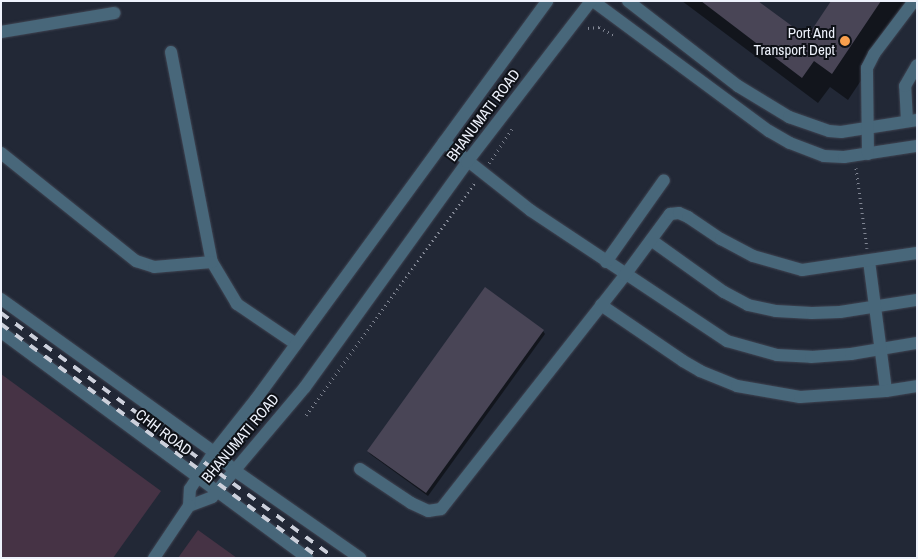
<!DOCTYPE html>
<style>
body{margin:0}
#map{position:relative;width:918px;height:559px;overflow:hidden;background:#222836;font-family:"Archivo Narrow",sans-serif}
div>[style]{position:absolute}
[style*='--x']{left:calc(var(--x)*1px);top:calc(var(--y)*1px);width:calc(var(--w)*1px);rotate:calc(var(--a)*1deg)}
.green>*{inset:0;background:#463345}
.shadow>*{inset:0;background:#0007}
.building>*{inset:0;background:#494556}
.path>*{height:3px;margin-top:-1.5px;transform-origin:0;background:repeating-linear-gradient(90deg,#818693 0 1px,transparent 0 5px)}
.roads{filter:drop-shadow(0 0 1px #3f4452) drop-shadow(0 0 1px #3f4452)}
.minor>*{height:12px;margin:-6px;padding:0 6px;transform-origin:6px;border-radius:6px;background:#48677a}
.rail>*{height:4px;margin-top:-2px;transform-origin:0;background:repeating-linear-gradient(90deg,#ccd0db 0 9px,transparent 0 18px)}
.dots>*{width:14px;height:14px;translate:-50% -50%;box-sizing:border-box;border:2px solid #0e1117;border-radius:50%}
span{translate:-50% -50%;white-space:nowrap;text-align:center;line-height:1.15;-webkit-text-stroke:4px #0e1117;paint-order:stroke}
.poi-label{font-size:15px;color:#eef2fc}
.right{translate:-100% -50%;text-align:right}
.street-label{font-size:15px;color:#eef2fc}
.frame{position:absolute;inset:0;border:2px solid #eef2fc;pointer-events:none}
</style>
<div id="map">
<div class="green">
<div style="clip-path:polygon(1px 374px,161px 491px,113px 558px,1px 558px)"></div>
<div style="clip-path:polygon(198px 530px,237px 558px,178px 558px)"></div>
</div>
<div class="shadow">
<div style="clip-path:polygon(682px 1px,756px 1px,807px 38px,832px 1px,914px 1px,848px 100px,830px 87px,818px 103px)"></div>
<div style="clip-path:polygon(543px 331px,545px 334px,428px 496px,370px 454px,368px 451px)"></div>
</div>
<div class="building">
<div style="clip-path:polygon(701px 1px,758px 1px,807px 37px,831px 1px,881px 1px,832px 74px,814px 61px,802px 78px)"></div>
<div style="clip-path:polygon(485px 287px,544px 330px,426px 493px,367px 451px)"></div>
</div>
<div class="path">
<div style="--x:588;--y:28;--w:11;--a:-5"></div>
<div style="--x:599;--y:27;--w:18;--a:29"></div>
<div style="--x:489;--y:163;--w:41;--a:-55.9"></div>
<div style="--x:856;--y:168;--w:81;--a:82.2"></div>
<div style="--x:306;--y:415;--w:288;--a:-54"></div>
</div>
<div class="roads">
<div class="minor">
<div style="--x:593;--y:1;--w:219;--a:36.5"></div>
<div style="--x:769;--y:131;--w:24;--a:30"></div>
<div style="--x:790;--y:143;--w:36;--a:21"></div>
<div style="--x:824;--y:156;--w:20;--a:3"></div>
<div style="--x:844;--y:157;--w:74;--a:-8.6"></div>
<div style="--x:628;--y:1;--w:139;--a:37.7"></div>
<div style="--x:738;--y:86;--w:60;--a:31.3"></div>
<div style="--x:789;--y:117;--w:42;--a:19.3"></div>
<div style="--x:829;--y:131;--w:12;--a:5"></div>
<div style="--x:841;--y:132;--w:77;--a:-9"></div>
<div style="--x:1;--y:32;--w:115;--a:-9.5"></div>
<div style="--x:171;--y:52;--w:214;--a:79"></div>
<div style="--x:212;--y:262;--w:49;--a:59.2"></div>
<div style="--x:237;--y:304;--w:71;--a:34.1"></div>
<div style="--x:907;--y:121;--w:35;--a:-93"></div>
<div style="--x:905;--y:86;--w:24;--a:-60"></div>
<div style="--x:444;--y:142;--w:110;--a:38.3"></div>
<div style="--x:530;--y:210;--w:237;--a:33.6"></div>
<div style="--x:727;--y:341;--w:52;--a:15.6"></div>
<div style="--x:777;--y:355;--w:34;--a:3"></div>
<div style="--x:811;--y:357;--w:40;--a:-4.3"></div>
<div style="--x:851;--y:354;--w:67;--a:-9.5"></div>
<div style="--x:1;--y:153;--w:173;--a:38.7"></div>
<div style="--x:136;--y:261;--w:19;--a:18"></div>
<div style="--x:154;--y:267;--w:58;--a:-4.9"></div>
<div style="--x:868;--y:154;--w:86;--a:-90.7"></div>
<div style="--x:867;--y:68;--w:16;--a:-63"></div>
<div style="--x:874;--y:54;--w:66;--a:-53"></div>
<div style="--x:651;--y:240;--w:90;--a:35.5"></div>
<div style="--x:724;--y:292;--w:27;--a:28"></div>
<div style="--x:748;--y:305;--w:29;--a:12"></div>
<div style="--x:776;--y:311;--w:36;--a:3"></div>
<div style="--x:812;--y:313;--w:28;--a:-2"></div>
<div style="--x:840;--y:312;--w:78;--a:-8.9"></div>
<div style="--x:869;--y:261;--w:131;--a:82.5"></div>
<div style="--x:606;--y:262;--w:100;--a:-54.7"></div>
<div style="--x:1;--y:299;--w:262;--a:35.7"></div>
<div style="--x:214;--y:452;--w:27;--a:42"></div>
<div style="--x:234;--y:470;--w:154;--a:34.9"></div>
<div style="--x:601;--y:305;--w:99;--a:34.3"></div>
<div style="--x:683;--y:361;--w:20;--a:30"></div>
<div style="--x:700;--y:371;--w:40;--a:22"></div>
<div style="--x:737;--y:386;--w:64;--a:9.9"></div>
<div style="--x:800;--y:397;--w:86;--a:-4"></div>
<div style="--x:886;--y:391;--w:31;--a:-9"></div>
<div style="--x:1;--y:332;--w:380;--a:36.4"></div>
<div style="--x:360;--y:469;--w:61;--a:33.7"></div>
<div style="--x:411;--y:503;--w:19;--a:25"></div>
<div style="--x:428;--y:511;--w:13;--a:-9"></div>
<div style="--x:441;--y:509;--w:298;--a:-51.8"></div>
<div style="--x:625;--y:275;--w:76;--a:-53.6"></div>
<div style="--x:670;--y:214;--w:9;--a:-6"></div>
<div style="--x:679;--y:213;--w:10;--a:24"></div>
<div style="--x:688;--y:217;--w:40;--a:34"></div>
<div style="--x:721;--y:239;--w:36;--a:28"></div>
<div style="--x:753;--y:256;--w:51;--a:15.9"></div>
<div style="--x:802;--y:270;--w:116;--a:-8.4"></div>
<div style="--x:189;--y:506;--w:25;--a:-21"></div>
<div style="--x:212;--y:497;--w:144;--a:-49.8"></div>
<div style="--x:305;--y:387;--w:277;--a:-54.2"></div>
<div style="--x:467;--y:162;--w:203;--a:-52.4"></div>
<div style="--x:189;--y:506;--w:17;--a:-87"></div>
<div style="--x:190;--y:489;--w:44;--a:-57"></div>
<div style="--x:214;--y:452;--w:68;--a:-51.6"></div>
<div style="--x:256;--y:399;--w:493;--a:-53.8"></div>
<div style="--x:154;--y:558;--w:63;--a:-56.1"></div>
</div>
</div>
<div class="rail">
<div style="--x:1;--y:313;--w:413;--a:36.3"></div>
<div style="--x:1;--y:324;--w:395;--a:36.3"></div>
</div>
<div class="dots">
<div style="left:845px;top:41px;background:#f99f4d"></div>
</div>
<div class="poi-label">
<span class="right" style="left:835px;top:41px">Port And<br>Transport Dept</span>
</div>
<div class="street-label">
<span style="left:483px;top:115px;rotate:-53deg">BHANUMATI ROAD</span>
<span style="left:164px;top:432px;rotate:37deg">CHH ROAD</span>
<span style="left:240px;top:438px;rotate:-50deg">BHANUMATI ROAD</span>
</div>
<div class="frame"></div>
</div>
